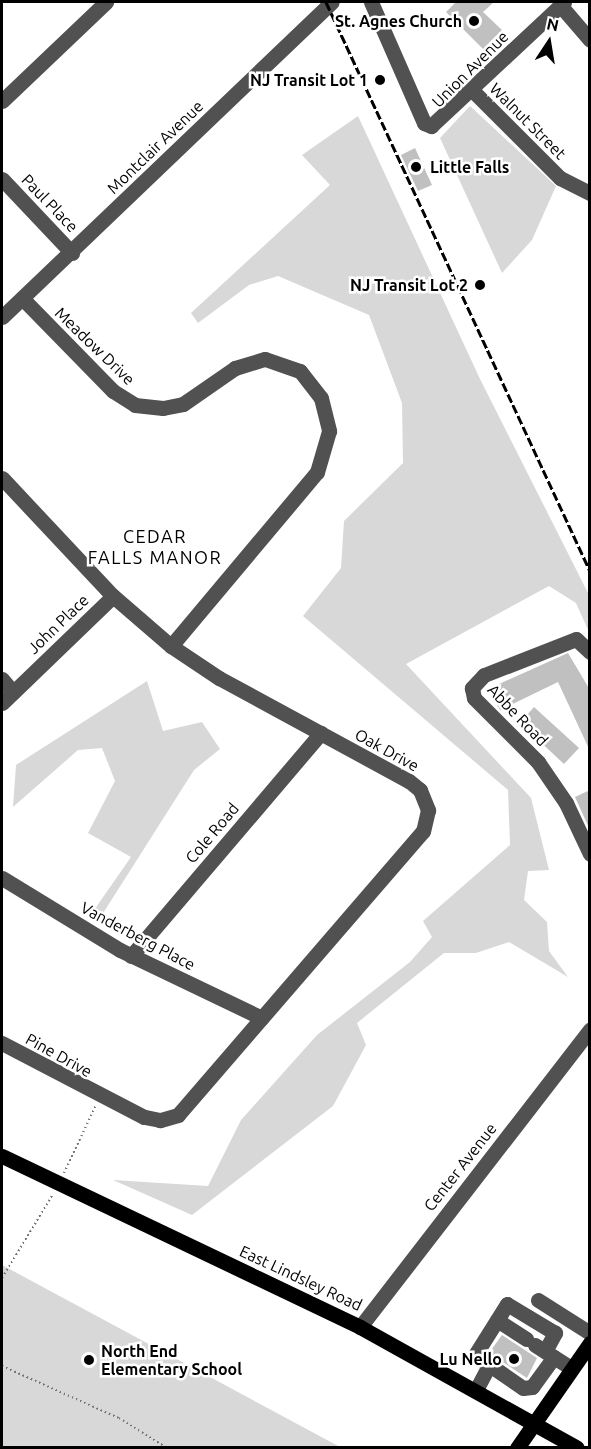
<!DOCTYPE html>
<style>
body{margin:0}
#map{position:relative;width:591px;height:1449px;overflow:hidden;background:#fff;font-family:Ubuntu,sans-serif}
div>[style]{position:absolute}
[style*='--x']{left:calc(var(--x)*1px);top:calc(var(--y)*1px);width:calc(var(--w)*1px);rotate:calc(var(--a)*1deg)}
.green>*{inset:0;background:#d8d8d8}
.building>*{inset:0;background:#c0c0c0}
.path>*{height:2px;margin-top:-1px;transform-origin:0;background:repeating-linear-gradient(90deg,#737373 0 1.5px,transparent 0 4.5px)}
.minor>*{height:15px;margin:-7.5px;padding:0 7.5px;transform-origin:7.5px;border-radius:7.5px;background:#515151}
.major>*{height:15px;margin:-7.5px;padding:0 7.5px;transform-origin:7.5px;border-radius:7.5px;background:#000}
.rail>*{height:3px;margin-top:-1.5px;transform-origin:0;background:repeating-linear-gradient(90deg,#000 0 9px,transparent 0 12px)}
.dots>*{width:16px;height:16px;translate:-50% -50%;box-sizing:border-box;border:3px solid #fff;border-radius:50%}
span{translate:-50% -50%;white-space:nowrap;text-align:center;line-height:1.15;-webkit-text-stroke:5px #fff;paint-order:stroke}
.poi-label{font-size:16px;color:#000;font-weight:700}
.right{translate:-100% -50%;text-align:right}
.left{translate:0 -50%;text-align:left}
.street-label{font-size:16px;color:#000}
.neighbourhood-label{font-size:18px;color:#000;letter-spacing:1.5px}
.frame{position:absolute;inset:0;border:3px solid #000;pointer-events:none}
.north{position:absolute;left:519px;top:12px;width:60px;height:60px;-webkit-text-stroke:4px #fff;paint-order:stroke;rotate:12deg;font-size:16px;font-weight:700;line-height:24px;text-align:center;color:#000}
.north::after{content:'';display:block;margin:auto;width:21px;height:27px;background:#000;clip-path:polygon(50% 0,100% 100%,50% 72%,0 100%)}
</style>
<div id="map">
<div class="green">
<div style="clip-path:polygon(470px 106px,556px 186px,532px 240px,502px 273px,440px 138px)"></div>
<div style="clip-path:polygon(358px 116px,480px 379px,589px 595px,589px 632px,576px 603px,549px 586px,406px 664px,531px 798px,549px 870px,528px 871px,524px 900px,547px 922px,549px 951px,568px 977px,509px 942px,476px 953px,444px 953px,357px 1023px,366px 1045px,333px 1106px,192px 1215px,113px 1180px,208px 1186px,241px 1120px,317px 1035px,410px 962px,432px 937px,423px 921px,510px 845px,508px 790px,303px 616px,341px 568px,344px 521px,403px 463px,402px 403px,369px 315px,278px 276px,249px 285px,198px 323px,191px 313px,330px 185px,302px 155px)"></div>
<div style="clip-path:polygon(147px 681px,163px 731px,202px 722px,220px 749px,194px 770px,100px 918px,92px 913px,131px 857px,88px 833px,115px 781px,102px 748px,78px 750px,13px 807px,16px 765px)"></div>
<div style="clip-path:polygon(2px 1267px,2px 1265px,340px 1447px,2px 1447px)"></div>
</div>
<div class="building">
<div style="clip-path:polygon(456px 2px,494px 2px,483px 12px,502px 30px,483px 49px,446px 12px)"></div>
<div style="clip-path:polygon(415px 148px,432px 185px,418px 191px,401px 155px)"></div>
<div style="clip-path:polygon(568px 653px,590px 690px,590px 751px,558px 682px,500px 710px,488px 689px)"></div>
<div style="clip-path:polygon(534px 707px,579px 748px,564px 764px,520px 723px)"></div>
<div style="clip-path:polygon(590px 790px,590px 830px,575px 797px)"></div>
<div style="clip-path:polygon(502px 1335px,537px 1358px,527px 1378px,489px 1353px)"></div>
</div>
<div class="path">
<div style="--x:64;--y:1173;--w:75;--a:-64.8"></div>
<div style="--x:2;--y:1278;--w:98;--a:-58.7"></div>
<div style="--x:2;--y:1366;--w:128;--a:24"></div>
<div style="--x:119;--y:1418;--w:57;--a:32"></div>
</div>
<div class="minor">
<div style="--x:371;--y:2;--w:132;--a:66.3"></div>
<div style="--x:424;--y:123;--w:8;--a:23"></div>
<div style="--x:431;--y:126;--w:182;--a:-43"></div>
<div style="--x:560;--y:5;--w:46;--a:49.4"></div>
<div style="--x:473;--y:91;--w:123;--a:45"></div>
<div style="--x:560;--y:178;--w:34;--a:27"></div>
<div style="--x:2;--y:101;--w:144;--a:-43.6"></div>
<div style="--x:2;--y:179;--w:102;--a:46.6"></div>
<div style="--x:22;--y:298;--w:130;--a:45.6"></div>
<div style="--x:113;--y:391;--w:26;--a:32"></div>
<div style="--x:135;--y:405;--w:28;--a:6"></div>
<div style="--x:163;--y:408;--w:20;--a:-11"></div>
<div style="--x:183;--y:404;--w:63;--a:-34.7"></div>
<div style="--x:235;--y:368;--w:31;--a:-17"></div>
<div style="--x:265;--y:359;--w:37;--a:19"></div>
<div style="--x:300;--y:371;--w:34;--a:52"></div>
<div style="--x:321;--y:398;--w:34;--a:76"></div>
<div style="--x:329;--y:431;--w:43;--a:106.3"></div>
<div style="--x:317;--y:472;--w:227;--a:130"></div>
<div style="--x:2;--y:317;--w:456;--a:-43.7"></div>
<div style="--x:2;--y:478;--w:162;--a:46.8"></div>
<div style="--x:113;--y:596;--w:77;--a:40.8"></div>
<div style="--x:171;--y:646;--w:58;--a:33.7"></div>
<div style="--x:219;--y:678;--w:216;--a:28.5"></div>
<div style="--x:409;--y:781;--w:14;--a:39"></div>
<div style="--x:420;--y:790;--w:22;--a:68"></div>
<div style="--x:428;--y:810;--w:22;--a:103"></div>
<div style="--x:423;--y:831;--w:375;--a:130.8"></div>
<div style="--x:178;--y:1115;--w:19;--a:164"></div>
<div style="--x:160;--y:1120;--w:16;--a:-169"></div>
<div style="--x:144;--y:1117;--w:160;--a:-152.5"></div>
<div style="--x:590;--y:652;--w:19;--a:-137"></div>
<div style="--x:576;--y:639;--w:99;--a:158.6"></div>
<div style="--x:484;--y:675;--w:18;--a:133"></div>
<div style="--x:472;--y:688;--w:10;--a:79"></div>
<div style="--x:474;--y:698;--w:91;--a:45"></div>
<div style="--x:538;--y:762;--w:50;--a:55.7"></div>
<div style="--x:566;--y:803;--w:56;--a:64.8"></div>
<div style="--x:2;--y:679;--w:17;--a:50"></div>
<div style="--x:2;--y:703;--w:154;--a:-43.9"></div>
<div style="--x:2;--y:878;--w:138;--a:31.4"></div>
<div style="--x:120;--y:950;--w:157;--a:25.6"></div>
<div style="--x:131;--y:956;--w:293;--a:-49.6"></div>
<div style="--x:538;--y:1300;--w:62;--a:32.4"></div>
<div style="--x:497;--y:1320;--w:35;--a:33"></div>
<div style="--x:360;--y:1327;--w:376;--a:-52.3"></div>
<div style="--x:535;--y:1345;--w:43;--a:32.6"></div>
<div style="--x:545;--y:1351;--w:21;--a:-61"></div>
<div style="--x:555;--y:1333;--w:56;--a:-148.9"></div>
<div style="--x:507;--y:1304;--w:60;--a:122.1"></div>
<div style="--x:475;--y:1355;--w:58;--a:34.5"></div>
<div style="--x:523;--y:1388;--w:9;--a:-6"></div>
<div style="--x:532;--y:1387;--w:37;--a:-54"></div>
<div style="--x:477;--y:1388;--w:24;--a:-62"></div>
</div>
<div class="major">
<div style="--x:2;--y:1156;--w:397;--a:25.5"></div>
<div style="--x:360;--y:1327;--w:248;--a:29.1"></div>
<div style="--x:517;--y:1448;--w:128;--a:-55.2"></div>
</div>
<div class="rail">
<div style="--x:326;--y:2;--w:627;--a:65.11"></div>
</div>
<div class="dots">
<div style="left:474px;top:21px;background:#000"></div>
<div style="left:380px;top:80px;background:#000"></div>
<div style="left:416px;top:167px;background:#000"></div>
<div style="left:480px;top:285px;background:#000"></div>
<div style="left:514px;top:1359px;background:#000"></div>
<div style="left:89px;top:1360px;background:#000"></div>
</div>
<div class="poi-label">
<span class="right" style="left:462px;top:21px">St. Agnes Church</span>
<span class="right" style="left:368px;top:80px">NJ Transit Lot 1</span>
<span class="left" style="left:430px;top:167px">Little Falls</span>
<span class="right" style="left:468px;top:285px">NJ Transit Lot 2</span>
<span class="left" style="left:101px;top:1360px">North End<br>Elementary School</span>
<span class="right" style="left:502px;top:1359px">Lu Nello</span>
</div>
<div class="street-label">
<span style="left:470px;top:69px;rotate:-45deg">Union Avenue</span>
<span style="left:528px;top:121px;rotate:45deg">Walnut Street</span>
<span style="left:155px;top:147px;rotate:-44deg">Montclair Avenue</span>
<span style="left:50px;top:203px;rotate:46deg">Paul Place</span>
<span style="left:95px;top:346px;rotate:44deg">Meadow Drive</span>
<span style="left:58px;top:624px;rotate:-44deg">John Place</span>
<span style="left:518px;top:715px;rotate:46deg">Abbe Road</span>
<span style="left:387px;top:750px;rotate:29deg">Oak Drive</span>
<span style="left:212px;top:833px;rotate:-50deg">Cole Road</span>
<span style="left:138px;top:936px;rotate:28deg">Vanderberg Place</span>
<span style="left:59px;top:1055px;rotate:29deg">Pine Drive</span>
<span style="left:460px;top:1167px;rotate:-52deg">Center Avenue</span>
<span style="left:301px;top:1278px;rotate:25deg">East Lindsley Road</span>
</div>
<div class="neighbourhood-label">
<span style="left:155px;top:547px">CEDAR<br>FALLS MANOR</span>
</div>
<div class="frame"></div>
<div class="north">N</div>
</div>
